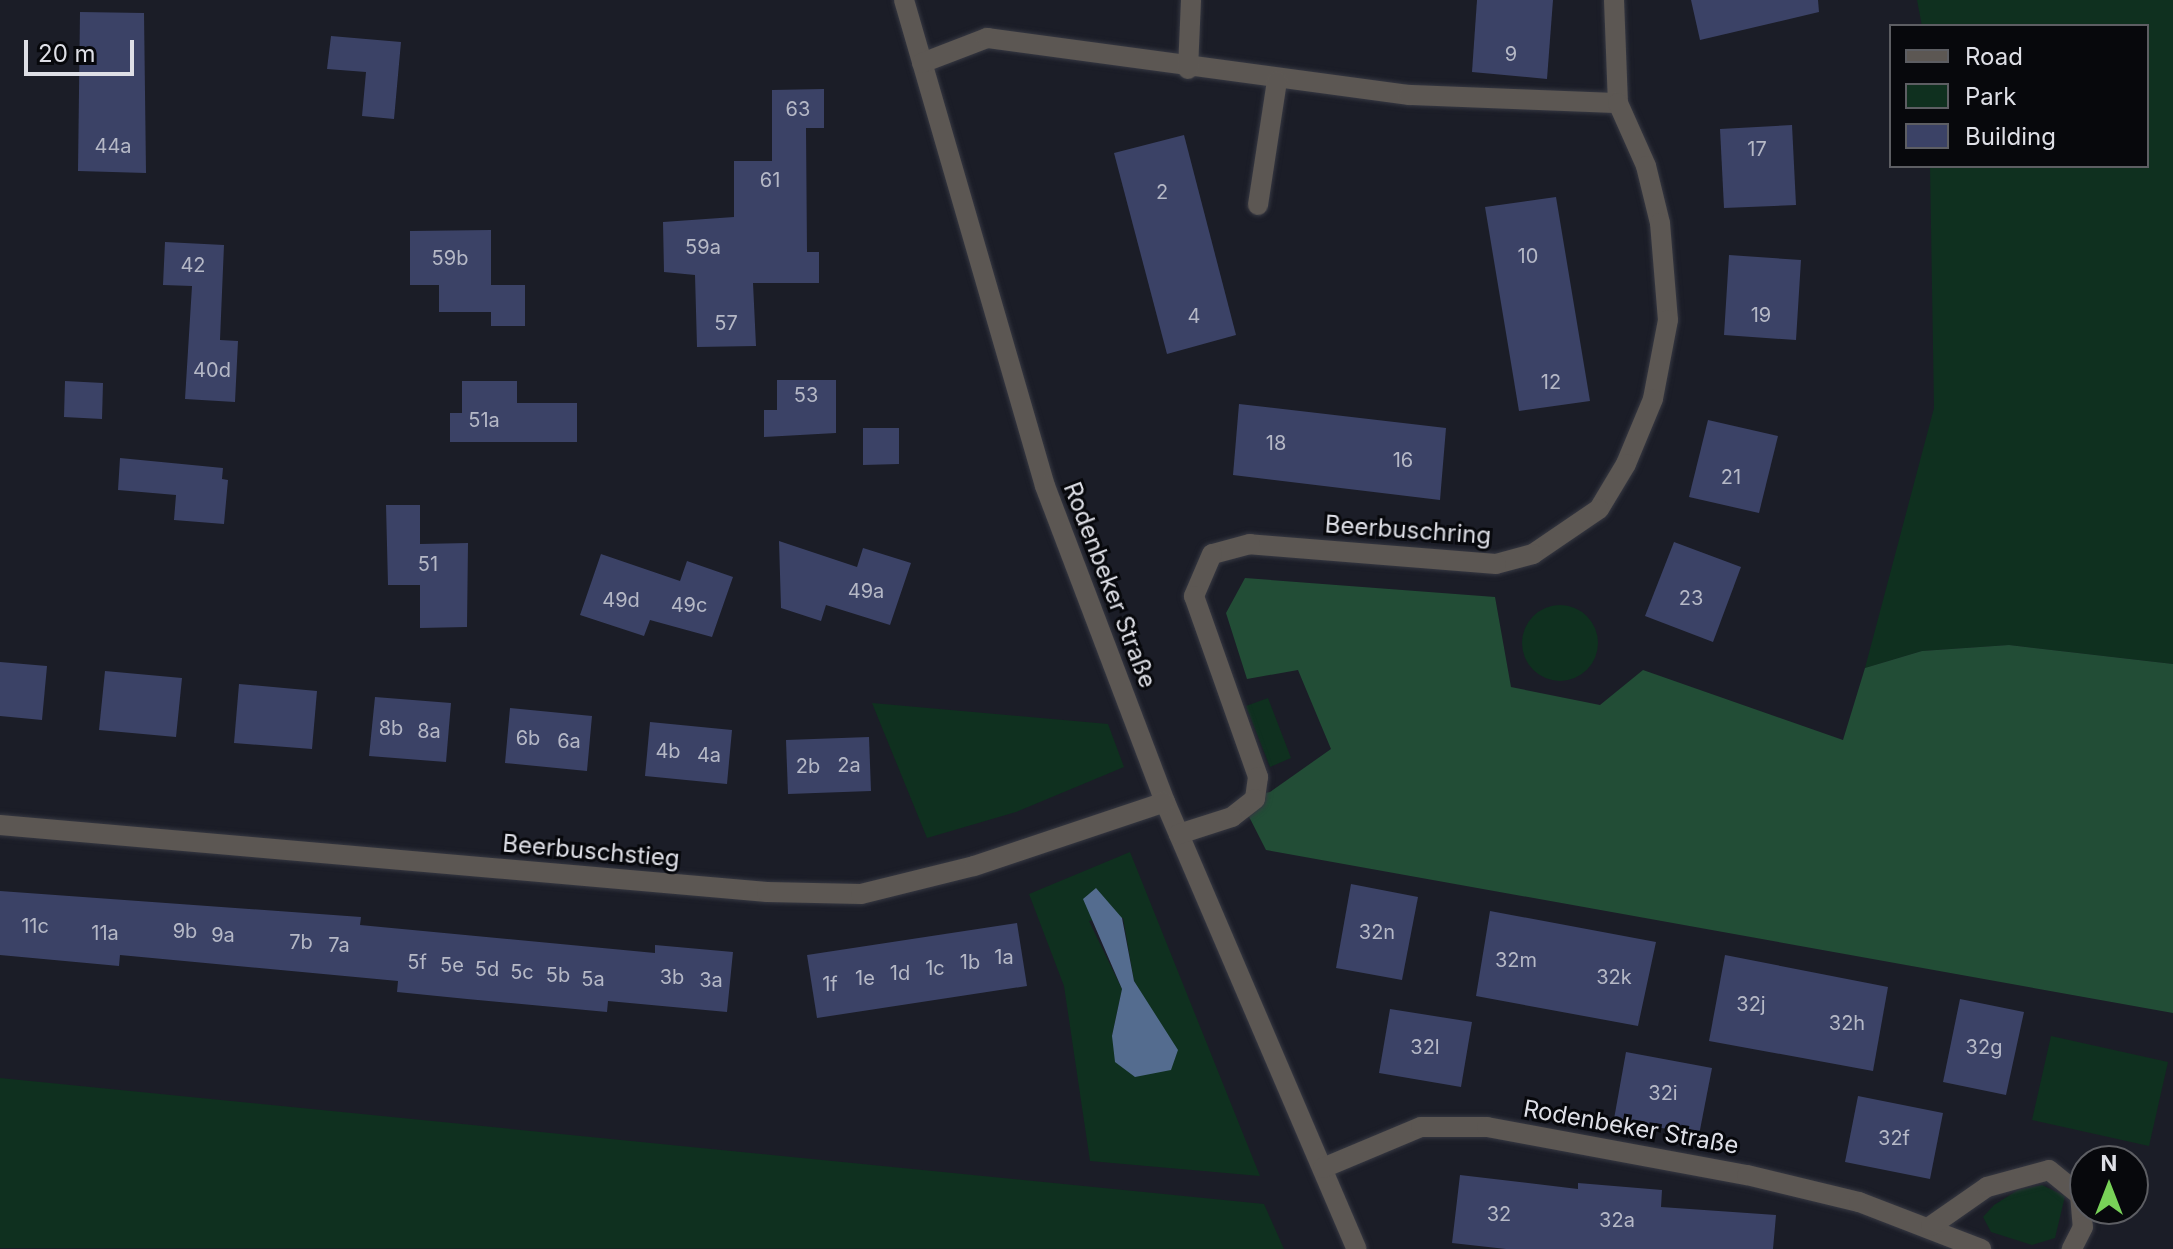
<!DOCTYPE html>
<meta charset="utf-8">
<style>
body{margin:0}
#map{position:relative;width:2173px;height:1249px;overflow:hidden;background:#1b1d27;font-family:Inter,sans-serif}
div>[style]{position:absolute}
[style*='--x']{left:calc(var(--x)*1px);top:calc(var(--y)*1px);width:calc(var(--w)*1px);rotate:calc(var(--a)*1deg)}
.green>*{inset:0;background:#0f301f}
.round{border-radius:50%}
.forest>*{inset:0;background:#224d36}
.water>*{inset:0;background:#546c8f}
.building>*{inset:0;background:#3b4266}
.roads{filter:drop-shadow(0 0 2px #363842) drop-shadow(0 0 2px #363842)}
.minor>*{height:20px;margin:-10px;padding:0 10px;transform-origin:10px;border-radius:10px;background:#5c5753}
span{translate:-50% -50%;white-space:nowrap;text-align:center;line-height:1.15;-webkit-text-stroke:6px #07080c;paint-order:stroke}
.number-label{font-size:20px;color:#b5b8c6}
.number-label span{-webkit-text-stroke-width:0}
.street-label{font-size:24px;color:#dedfe6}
.legend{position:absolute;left:1889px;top:24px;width:260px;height:144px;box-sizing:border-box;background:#07080c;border:2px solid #5d5e63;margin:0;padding:10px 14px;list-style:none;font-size:24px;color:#dedfe6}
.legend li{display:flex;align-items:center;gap:16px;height:40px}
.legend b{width:40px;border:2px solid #5d5e63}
.north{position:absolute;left:2069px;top:1145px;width:80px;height:80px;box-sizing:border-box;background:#07080c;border:2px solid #5d5e63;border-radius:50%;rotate:0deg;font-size:22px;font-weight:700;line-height:32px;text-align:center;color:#dedfe6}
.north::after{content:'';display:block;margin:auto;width:28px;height:36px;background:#78d258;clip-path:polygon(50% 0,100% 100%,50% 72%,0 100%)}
.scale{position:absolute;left:24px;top:40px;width:110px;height:36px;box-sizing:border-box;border:4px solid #dedfe6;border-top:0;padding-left:10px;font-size:24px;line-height:28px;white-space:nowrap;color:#dedfe6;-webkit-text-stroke:6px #07080c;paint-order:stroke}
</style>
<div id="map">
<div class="green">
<div style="clip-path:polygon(1917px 0,2173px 0,2173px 664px,2009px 645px,1922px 651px,1865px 668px,1934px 408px,1930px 166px,2147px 166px,2147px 26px,1922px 26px)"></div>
<div class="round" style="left:1522px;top:605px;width:76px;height:76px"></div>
<div style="clip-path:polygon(1268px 698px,1291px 758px,1270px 767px,1246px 706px)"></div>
<div style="clip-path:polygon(872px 703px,1108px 724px,1124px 767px,1016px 812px,927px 838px)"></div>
<div style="clip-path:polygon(evenodd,1130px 852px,1260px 1176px,1090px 1161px,1064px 986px,1029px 894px,1130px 852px,1123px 918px,1134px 981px,1149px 1007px,1112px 1036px,1122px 989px,1089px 921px,1123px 918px)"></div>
<div style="clip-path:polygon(2051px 1036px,2168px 1062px,2149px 1146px,2032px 1120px)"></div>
<div style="clip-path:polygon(0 1078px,1264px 1204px,1284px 1249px,0 1248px)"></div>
<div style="clip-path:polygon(2042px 1185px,2065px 1196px,2055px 1238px,2032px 1245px,1991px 1232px,1983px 1217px,1994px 1205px,2018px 1190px)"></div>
</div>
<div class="forest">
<div style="clip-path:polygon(1245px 578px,1495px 597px,1511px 687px,1600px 705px,1643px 670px,1843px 740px,1865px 668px,1922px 651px,2009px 645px,2173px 664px,2173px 1013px,1266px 850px,1240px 799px,1270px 792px,1331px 749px,1298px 670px,1247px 679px,1226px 613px)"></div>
</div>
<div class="water">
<div style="clip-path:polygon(1096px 888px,1122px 918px,1134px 981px,1178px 1050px,1171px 1070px,1135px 1077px,1115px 1062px,1112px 1036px,1122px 989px,1083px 899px)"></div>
</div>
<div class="building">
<div style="clip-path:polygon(1477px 0,1553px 0,1547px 79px,1472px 72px)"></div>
<div style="clip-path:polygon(1691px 0,1818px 0,1819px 12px,1700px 40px)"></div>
<div style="clip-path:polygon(80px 12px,144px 13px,146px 173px,78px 171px)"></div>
<div style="clip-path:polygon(331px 36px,401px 42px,394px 119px,362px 116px,366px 72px,327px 69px)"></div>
<div style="clip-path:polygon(824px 89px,824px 128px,806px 128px,807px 252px,819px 252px,819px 283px,753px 283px,756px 346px,697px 347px,695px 275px,664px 272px,663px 222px,734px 217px,734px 161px,772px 161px,772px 90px)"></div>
<div style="clip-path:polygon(1792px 125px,1796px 205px,1724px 208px,1720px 129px)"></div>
<div style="clip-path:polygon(1184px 135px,1236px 335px,1167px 354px,1114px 153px)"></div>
<div style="clip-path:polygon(1556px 197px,1590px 401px,1519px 411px,1485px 207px)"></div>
<div style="clip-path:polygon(491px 230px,491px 285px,525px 285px,525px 326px,491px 326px,491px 312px,439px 312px,439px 285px,410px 285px,410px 231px)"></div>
<div style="clip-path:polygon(165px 242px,224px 245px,220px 340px,238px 341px,235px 402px,185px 399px,192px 286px,163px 285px)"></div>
<div style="clip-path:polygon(1729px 255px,1801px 260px,1796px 340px,1724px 335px)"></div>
<div style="clip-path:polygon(777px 380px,836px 380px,836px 433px,764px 437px,764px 410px,777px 410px)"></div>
<div style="clip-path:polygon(65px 381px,103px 383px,102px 419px,64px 417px)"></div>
<div style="clip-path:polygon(462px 381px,517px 381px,517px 403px,577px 403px,577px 442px,450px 442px,450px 413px,462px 413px)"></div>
<div style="clip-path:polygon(1239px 404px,1446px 428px,1440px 500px,1233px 475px)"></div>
<div style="clip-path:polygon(1708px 420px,1778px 436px,1759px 513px,1689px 497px)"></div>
<div style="clip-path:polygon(863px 428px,899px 428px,899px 464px,863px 465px)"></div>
<div style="clip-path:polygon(120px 458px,223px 468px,222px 479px,228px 480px,224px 524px,174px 520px,176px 495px,118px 490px)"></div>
<div style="clip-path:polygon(386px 505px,420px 505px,420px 544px,468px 543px,467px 627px,420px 628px,420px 585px,388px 585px)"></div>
<div style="clip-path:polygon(779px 541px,857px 567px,863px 548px,911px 563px,890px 625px,826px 605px,821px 621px,781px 608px)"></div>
<div style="clip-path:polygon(1674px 542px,1741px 567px,1713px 642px,1645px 616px)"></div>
<div style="clip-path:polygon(601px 554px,680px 581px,687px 561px,733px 577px,712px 637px,650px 620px,644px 636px,580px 615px)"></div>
<div style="clip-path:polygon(0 662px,47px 666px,42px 720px,0 716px)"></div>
<div style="clip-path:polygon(105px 671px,182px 678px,176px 737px,99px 730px)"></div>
<div style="clip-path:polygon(239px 684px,317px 691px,312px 749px,234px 743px)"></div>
<div style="clip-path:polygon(375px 697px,451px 703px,446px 762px,369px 756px)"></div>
<div style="clip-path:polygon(510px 708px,592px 716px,587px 771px,505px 763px)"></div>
<div style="clip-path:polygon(650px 722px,732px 730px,727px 784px,645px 776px)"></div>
<div style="clip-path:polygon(869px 737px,871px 791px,788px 794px,786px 740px)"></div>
<div style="clip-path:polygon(1351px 884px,1418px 897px,1402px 980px,1336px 968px)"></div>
<div style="clip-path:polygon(0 891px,361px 917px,360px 925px,655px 953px,655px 945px,733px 952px,727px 1012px,608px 1001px,607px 1012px,467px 999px,397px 992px,398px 981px,120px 955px,119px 966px,0 955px)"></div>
<div style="clip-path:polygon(1490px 911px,1656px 942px,1638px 1026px,1476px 996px)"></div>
<div style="clip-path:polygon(1017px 923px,1027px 986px,817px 1018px,807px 955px)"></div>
<div style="clip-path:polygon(1725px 955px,1888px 987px,1873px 1071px,1709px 1041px)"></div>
<div style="clip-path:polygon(1960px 999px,2024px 1012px,2006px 1095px,1943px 1082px)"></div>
<div style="clip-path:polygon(1390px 1009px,1472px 1022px,1461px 1087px,1379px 1073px)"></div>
<div style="clip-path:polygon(1626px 1052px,1712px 1068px,1699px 1135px,1614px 1119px)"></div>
<div style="clip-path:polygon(1858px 1096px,1943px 1113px,1930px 1179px,1845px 1162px)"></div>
<div style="clip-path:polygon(1460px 1175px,1578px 1189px,1578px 1183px,1662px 1190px,1661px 1207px,1776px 1215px,1773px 1249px,1506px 1249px,1452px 1243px)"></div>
</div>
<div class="roads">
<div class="minor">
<div style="--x:904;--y:0;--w:506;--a:73.82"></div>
<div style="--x:1045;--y:486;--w:338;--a:69.2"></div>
<div style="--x:1165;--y:802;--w:486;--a:66.8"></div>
<div style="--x:1614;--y:0;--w:103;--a:87.8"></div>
<div style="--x:922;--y:63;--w:70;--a:-21"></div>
<div style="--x:987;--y:38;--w:426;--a:7.7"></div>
<div style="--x:1409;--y:95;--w:209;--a:2.2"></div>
<div style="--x:1618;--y:103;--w:69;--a:66"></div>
<div style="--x:1646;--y:166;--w:59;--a:76.2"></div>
<div style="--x:1660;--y:223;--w:97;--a:85.3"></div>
<div style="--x:1668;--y:320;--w:80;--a:100.8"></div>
<div style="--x:1653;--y:399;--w:70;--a:112.6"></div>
<div style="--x:1626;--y:464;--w:52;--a:121"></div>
<div style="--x:1599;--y:509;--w:80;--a:145.7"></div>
<div style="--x:1533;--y:554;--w:38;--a:165"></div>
<div style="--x:1496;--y:564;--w:247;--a:-175.4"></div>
<div style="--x:1250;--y:544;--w:39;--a:165"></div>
<div style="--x:1212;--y:554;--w:46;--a:113.2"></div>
<div style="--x:1194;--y:596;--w:192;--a:70.5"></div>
<div style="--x:1258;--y:777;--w:22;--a:98"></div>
<div style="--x:1255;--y:799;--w:29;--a:142"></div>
<div style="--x:1232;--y:817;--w:56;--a:162.2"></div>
<div style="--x:1188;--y:69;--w:69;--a:-87.5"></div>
<div style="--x:1258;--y:205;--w:125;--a:-81.3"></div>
<div style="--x:0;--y:825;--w:770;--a:4.99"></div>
<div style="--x:767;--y:892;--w:94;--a:1.2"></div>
<div style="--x:861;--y:894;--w:116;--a:-13.9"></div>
<div style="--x:974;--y:866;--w:201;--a:-18.5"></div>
<div style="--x:1323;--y:1168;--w:106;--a:-22.7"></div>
<div style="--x:1421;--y:1127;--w:66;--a:0"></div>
<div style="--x:1487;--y:1127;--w:264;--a:10.5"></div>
<div style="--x:1747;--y:1175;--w:115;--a:13.6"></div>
<div style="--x:1859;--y:1202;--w:131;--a:21.1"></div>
<div style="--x:1931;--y:1226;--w:68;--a:-34.9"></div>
<div style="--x:1987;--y:1187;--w:64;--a:-15.3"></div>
<div style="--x:2049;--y:1170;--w:40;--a:39"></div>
<div style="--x:2080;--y:1195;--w:32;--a:85"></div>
<div style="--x:2083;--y:1227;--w:25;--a:117"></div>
</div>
</div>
<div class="number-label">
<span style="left:1511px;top:54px">9</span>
<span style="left:798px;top:109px">63</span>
<span style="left:113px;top:146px">44a</span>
<span style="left:1757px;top:149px">17</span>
<span style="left:770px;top:180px">61</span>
<span style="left:1162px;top:192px">2</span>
<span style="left:703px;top:247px">59a</span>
<span style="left:1528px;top:256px">10</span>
<span style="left:450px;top:258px">59b</span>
<span style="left:193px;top:265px">42</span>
<span style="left:1761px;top:315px">19</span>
<span style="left:1194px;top:316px">4</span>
<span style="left:726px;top:323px">57</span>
<span style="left:212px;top:370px">40d</span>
<span style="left:1551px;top:382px">12</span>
<span style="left:806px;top:395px">53</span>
<span style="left:484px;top:420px">51a</span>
<span style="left:1276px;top:443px">18</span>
<span style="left:1403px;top:460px">16</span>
<span style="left:1731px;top:477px">21</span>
<span style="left:428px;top:564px">51</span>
<span style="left:866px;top:591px">49a</span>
<span style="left:1691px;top:598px">23</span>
<span style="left:621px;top:600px">49d</span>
<span style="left:689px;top:605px">49c</span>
<span style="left:391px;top:728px">8b</span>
<span style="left:429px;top:731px">8a</span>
<span style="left:528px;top:738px">6b</span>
<span style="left:569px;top:741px">6a</span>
<span style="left:668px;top:751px">4b</span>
<span style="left:709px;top:755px">4a</span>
<span style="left:849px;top:765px">2a</span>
<span style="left:808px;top:766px">2b</span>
<span style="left:35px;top:926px">11c</span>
<span style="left:185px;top:931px">9b</span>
<span style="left:1377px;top:932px">32n</span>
<span style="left:105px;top:933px">11a</span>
<span style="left:223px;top:935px">9a</span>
<span style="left:301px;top:942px">7b</span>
<span style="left:339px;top:945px">7a</span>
<span style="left:1004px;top:957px">1a</span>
<span style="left:1516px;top:960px">32m</span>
<span style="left:417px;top:962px">5f</span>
<span style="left:970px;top:962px">1b</span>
<span style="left:452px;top:965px">5e</span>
<span style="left:935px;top:968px">1c</span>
<span style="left:487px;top:969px">5d</span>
<span style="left:522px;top:972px">5c</span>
<span style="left:900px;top:973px">1d</span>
<span style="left:558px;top:975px">5b</span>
<span style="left:672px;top:977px">3b</span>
<span style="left:1614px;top:977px">32k</span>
<span style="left:865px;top:978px">1e</span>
<span style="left:593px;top:979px">5a</span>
<span style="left:711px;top:980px">3a</span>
<span style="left:830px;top:984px">1f</span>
<span style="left:1751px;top:1004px">32j</span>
<span style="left:1847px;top:1023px">32h</span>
<span style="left:1425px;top:1047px">32l</span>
<span style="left:1984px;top:1047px">32g</span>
<span style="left:1663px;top:1093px">32i</span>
<span style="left:1894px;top:1138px">32f</span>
<span style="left:1499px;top:1214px">32</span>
<span style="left:1617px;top:1220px">32a</span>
</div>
<div class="street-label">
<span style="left:1408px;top:530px;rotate:4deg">Beerbuschring</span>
<span style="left:1110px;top:585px;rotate:69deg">Rodenbeker Straße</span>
<span style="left:591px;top:851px;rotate:5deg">Beerbuschstieg</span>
<span style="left:1631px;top:1127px;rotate:10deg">Rodenbeker Straße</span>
</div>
<ul class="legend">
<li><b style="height:10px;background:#5c5753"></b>Road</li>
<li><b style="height:22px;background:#0f301f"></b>Park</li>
<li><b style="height:22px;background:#3b4266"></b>Building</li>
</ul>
<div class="north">N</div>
<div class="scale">20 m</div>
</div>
